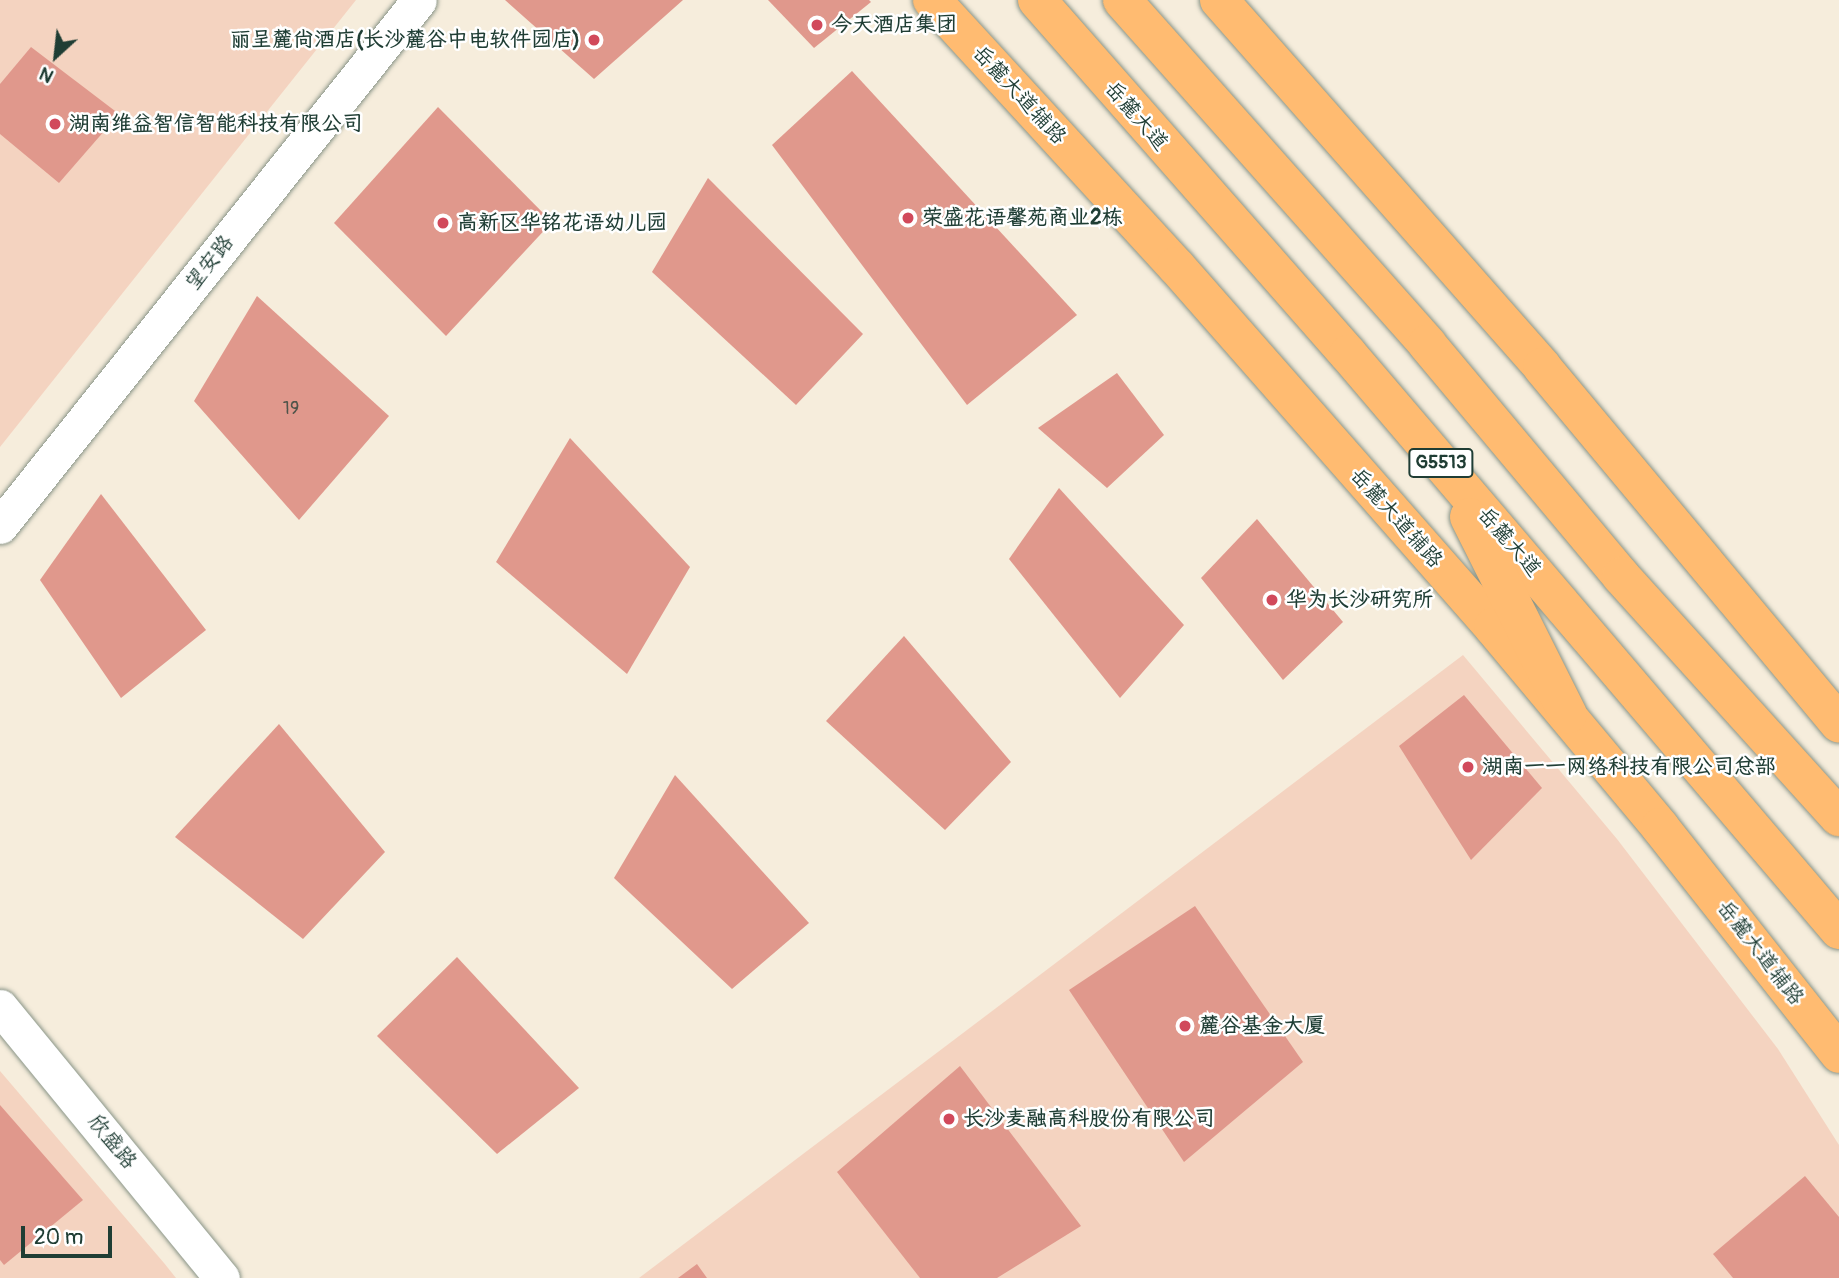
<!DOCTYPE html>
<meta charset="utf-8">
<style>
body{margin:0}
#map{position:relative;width:1839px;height:1278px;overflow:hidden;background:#f6eddc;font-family:Pangolin,"LXGW WenKai TC",sans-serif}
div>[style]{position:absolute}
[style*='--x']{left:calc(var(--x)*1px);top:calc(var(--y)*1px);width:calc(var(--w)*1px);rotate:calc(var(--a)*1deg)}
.built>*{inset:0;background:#f4d3c0}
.building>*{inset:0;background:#e0988c}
.roads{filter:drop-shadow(0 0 2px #8a9588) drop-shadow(0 0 2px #8a9588)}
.minor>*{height:35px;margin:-17.5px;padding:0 17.5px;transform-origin:17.5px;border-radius:17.5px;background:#fff}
.major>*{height:38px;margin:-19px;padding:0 19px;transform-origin:19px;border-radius:19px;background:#ffbb71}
.highway>*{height:38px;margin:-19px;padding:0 19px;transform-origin:19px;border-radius:19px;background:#ffbb71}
.dots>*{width:19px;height:19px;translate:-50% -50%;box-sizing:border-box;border:4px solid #fff;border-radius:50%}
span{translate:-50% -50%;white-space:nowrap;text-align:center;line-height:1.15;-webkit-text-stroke:5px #fff;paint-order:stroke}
.number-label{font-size:18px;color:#4f544a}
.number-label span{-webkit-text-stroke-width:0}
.shield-label span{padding:2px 5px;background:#fff;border:2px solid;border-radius:5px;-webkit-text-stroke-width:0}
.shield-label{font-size:19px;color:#1f3d34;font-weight:700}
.poi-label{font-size:21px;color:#1f3d34;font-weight:700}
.left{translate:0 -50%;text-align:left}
.right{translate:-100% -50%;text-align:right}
.street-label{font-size:21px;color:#1f3d34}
.north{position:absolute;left:21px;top:21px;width:70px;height:70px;-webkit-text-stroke:5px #fff;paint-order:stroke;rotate:207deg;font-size:19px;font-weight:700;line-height:28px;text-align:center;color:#1f3d34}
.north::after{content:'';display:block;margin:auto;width:24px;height:32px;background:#1f3d34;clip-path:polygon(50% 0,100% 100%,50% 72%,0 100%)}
.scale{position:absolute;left:21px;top:1226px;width:91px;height:32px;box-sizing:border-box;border:4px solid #1f3d34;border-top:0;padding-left:9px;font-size:21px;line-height:24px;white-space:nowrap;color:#1f3d34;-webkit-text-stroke:5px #fff;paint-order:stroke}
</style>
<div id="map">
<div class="built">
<div style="clip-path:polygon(0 0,356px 0,0 447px)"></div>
<div style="clip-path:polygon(1463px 655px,1617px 839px,1778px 1049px,1839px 1145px,1839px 1278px,639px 1278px)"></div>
<div style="clip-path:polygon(0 1071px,164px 1263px,176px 1278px,0 1278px)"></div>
</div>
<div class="building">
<div style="clip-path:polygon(505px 0,683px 0,594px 79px)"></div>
<div style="clip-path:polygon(768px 0,869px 0,871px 2px,814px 48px)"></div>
<div style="clip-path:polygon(31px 47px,119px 114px,59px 183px,0 134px,0 84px)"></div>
<div style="clip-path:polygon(852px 71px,1077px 315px,967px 405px,772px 145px)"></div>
<div style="clip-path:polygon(438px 107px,552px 222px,446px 336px,334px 223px)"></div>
<div style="clip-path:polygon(708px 178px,863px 334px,796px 405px,652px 272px)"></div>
<div style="clip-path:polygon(257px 296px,389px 416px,299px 520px,194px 401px)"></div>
<div style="clip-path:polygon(1117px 373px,1164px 435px,1107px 488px,1038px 428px)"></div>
<div style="clip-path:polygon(570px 438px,690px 567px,627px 674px,496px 562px)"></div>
<div style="clip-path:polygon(1059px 488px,1184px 625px,1120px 698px,1009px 559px)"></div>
<div style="clip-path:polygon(101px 494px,206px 630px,121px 698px,40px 580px)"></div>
<div style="clip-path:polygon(1257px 519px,1343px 622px,1283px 680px,1201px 578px)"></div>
<div style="clip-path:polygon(904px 636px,1011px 762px,945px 830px,826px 721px)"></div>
<div style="clip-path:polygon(1464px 695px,1542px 788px,1471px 860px,1399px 746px)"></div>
<div style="clip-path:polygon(279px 724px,385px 852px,303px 939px,175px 837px)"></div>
<div style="clip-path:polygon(675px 775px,809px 923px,732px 989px,614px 878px)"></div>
<div style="clip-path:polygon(1195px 906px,1303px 1062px,1184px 1162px,1069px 990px)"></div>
<div style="clip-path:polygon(457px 957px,579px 1088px,497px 1154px,377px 1036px)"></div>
<div style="clip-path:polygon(960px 1066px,1081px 1226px,997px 1278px,920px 1278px,837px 1172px)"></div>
<div style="clip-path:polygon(0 1105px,83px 1200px,4px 1265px,0 1260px)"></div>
<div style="clip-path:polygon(1805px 1176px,1839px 1217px,1839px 1278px,1733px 1278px,1713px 1254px)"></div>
<div style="clip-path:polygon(697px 1264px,707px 1278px,678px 1278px)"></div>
</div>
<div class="roads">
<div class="minor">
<div style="--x:0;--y:526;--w:672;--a:-51.46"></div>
<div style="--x:0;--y:1007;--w:350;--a:50.7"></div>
</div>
<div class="major">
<div style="--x:932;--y:0;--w:361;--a:47.5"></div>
<div style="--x:1176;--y:266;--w:480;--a:48.7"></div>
<div style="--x:1493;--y:627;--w:261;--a:50.1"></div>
<div style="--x:1660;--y:827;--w:289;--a:51.7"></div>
<div style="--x:1219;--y:0;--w:489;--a:48.6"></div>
<div style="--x:1542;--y:367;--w:464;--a:50.2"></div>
</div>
<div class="highway">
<div style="--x:1037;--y:0;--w:471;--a:48.7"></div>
<div style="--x:1348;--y:354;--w:757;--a:49.55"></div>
<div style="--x:1122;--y:0;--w:460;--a:48.4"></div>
<div style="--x:1427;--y:344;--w:302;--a:50.1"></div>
<div style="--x:1621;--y:576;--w:325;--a:47.9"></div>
<div style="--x:1469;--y:517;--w:221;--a:63.4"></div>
</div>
</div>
<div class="dots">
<div style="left:817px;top:25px;background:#d1495b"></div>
<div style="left:594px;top:40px;background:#d1495b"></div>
<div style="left:55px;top:124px;background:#d1495b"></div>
<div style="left:908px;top:218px;background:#d1495b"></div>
<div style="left:443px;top:223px;background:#d1495b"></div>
<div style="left:1272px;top:600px;background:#d1495b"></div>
<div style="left:1468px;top:767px;background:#d1495b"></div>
<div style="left:1185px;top:1026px;background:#d1495b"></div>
<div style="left:949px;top:1119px;background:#d1495b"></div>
</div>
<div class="number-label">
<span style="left:291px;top:409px">19</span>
</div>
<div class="shield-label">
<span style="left:1441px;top:463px">G5513</span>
</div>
<div class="poi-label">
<span class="left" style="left:831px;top:25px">今天酒店集团</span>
<span class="right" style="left:580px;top:40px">丽呈麓尚酒店(长沙麓谷中电软件园店)</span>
<span class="left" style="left:69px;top:124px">湖南维益智信智能科技有限公司</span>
<span class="left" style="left:922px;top:218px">荣盛花语馨苑商业2栋</span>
<span class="left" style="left:457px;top:223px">高新区华铭花语幼儿园</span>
<span class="left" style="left:1286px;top:600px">华为长沙研究所</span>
<span class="left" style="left:1482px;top:767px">湖南一一网络科技有限公司总部</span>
<span class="left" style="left:1199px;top:1026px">麓谷基金大厦</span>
<span class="left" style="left:963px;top:1119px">长沙麦融高科股份有限公司</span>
</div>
<div class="street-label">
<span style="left:1019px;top:95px;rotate:47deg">岳麓大道辅路</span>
<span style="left:1136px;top:116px;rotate:49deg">岳麓大道</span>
<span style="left:210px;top:263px;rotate:-52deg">望安路</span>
<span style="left:1396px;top:518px;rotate:48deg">岳麓大道辅路</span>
<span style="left:1509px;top:542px;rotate:49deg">岳麓大道</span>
<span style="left:1760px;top:953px;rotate:52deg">岳麓大道辅路</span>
<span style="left:112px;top:1142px;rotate:51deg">欣盛路</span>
</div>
<div class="north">N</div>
<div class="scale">20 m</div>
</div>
